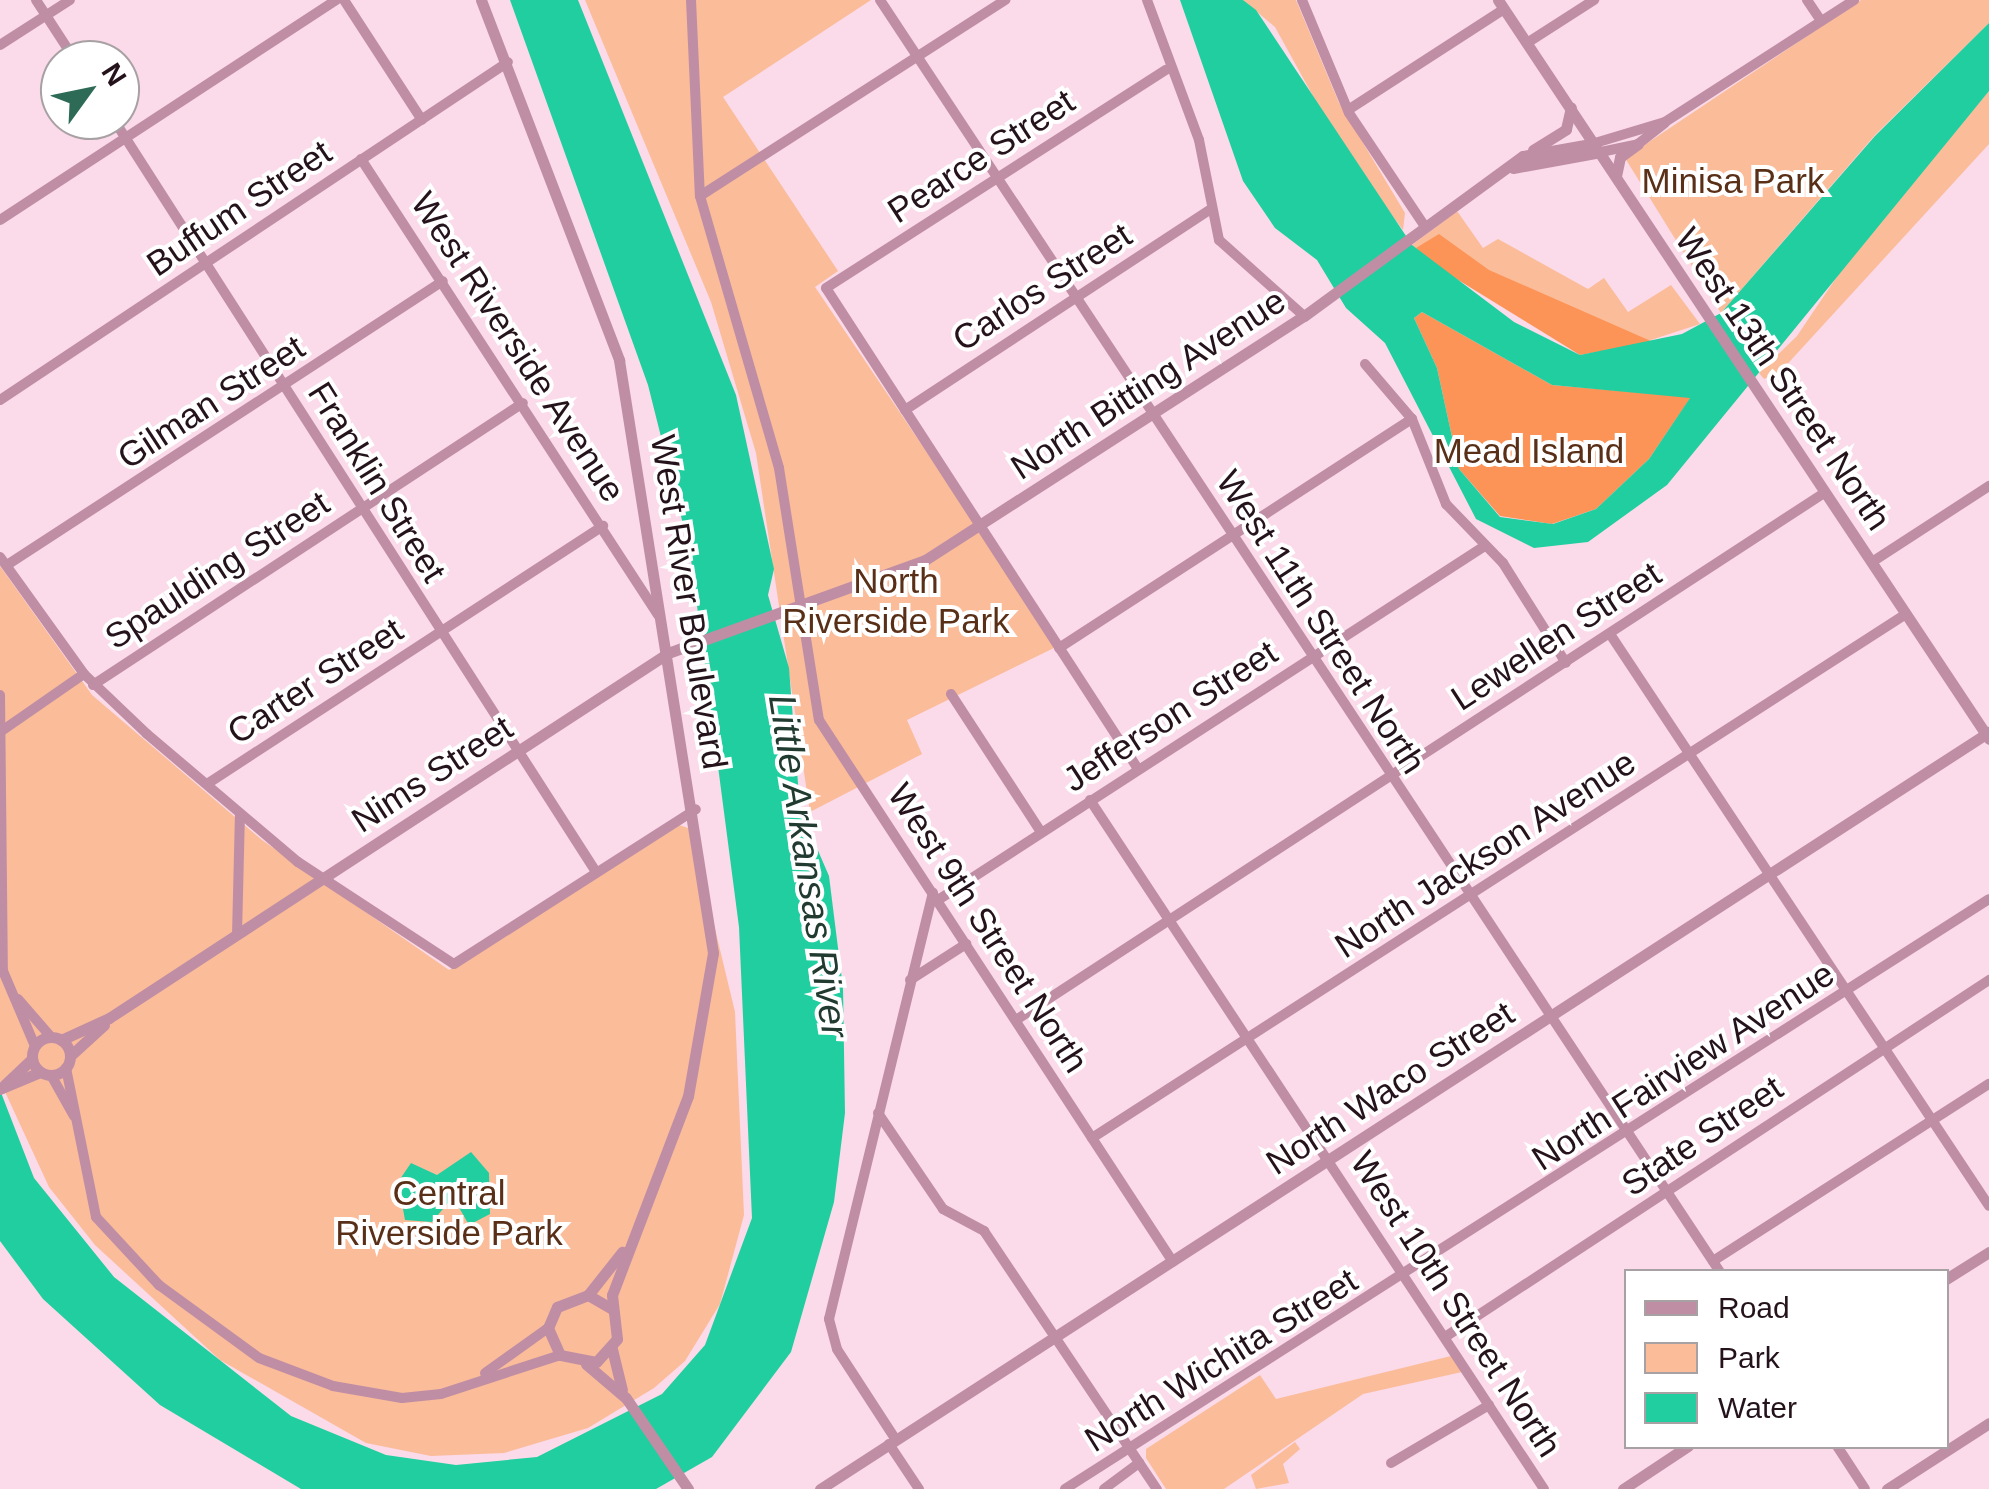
<!DOCTYPE html>
<style>
body{margin:0}
#map{position:relative;width:1989px;height:1489px;overflow:hidden;background:#fbdae9;font-family:Arial,sans-serif}
div>[style]{position:absolute}
[style*='--x']{left:calc(var(--x)*1px);top:calc(var(--y)*1px);width:calc(var(--w)*1px);rotate:calc(var(--a)*1deg)}
.green>*{inset:0;background:#fbbc9a}
.forest>*{inset:0;background:#fc9458}
.water>*{inset:0;background:#21cea0}
.minor>*{height:10px;margin:-5px;padding:0 5px;transform-origin:5px;border-radius:5px;background:#bf8ea5}
.tertiary>*{height:11px;margin:-5.5px;padding:0 5.5px;transform-origin:5.5px;border-radius:5.5px;background:#bf8ea5}
.tertiary>.ring{margin:-5.5px;padding:0;box-sizing:content-box;background:none;border:11px solid #bf8ea5;border-radius:50%}
span{translate:-50% -50%;white-space:nowrap;text-align:center;line-height:1.15;-webkit-text-stroke:8px #fff;paint-order:stroke}
.street-label{font-size:35px;color:#25131c}
.park-label{font-size:35px;color:#592f17}
.water-label{font-size:38px;color:#223b31;font-style:italic}
.legend{position:absolute;left:1624px;top:1269px;width:325px;height:180px;box-sizing:border-box;background:#fff;border:2px solid #a8a1a4;margin:0;padding:12px 18px;list-style:none;font-size:30px;color:#25131c}
.legend li{display:flex;align-items:center;gap:20px;height:50px}
.legend b{width:50px;border:2px solid #a8a1a4}
.north{position:absolute;left:40px;top:40px;width:100px;height:100px;box-sizing:border-box;background:#fff;border:2px solid #a8a1a4;border-radius:50%;rotate:57deg;font-size:28px;font-weight:700;line-height:40px;text-align:center;color:#25131c}
.north::after{content:'';display:block;margin:auto;width:35px;height:45px;background:#2e6b57;clip-path:polygon(50% 0,100% 100%,50% 72%,0 100%)}
</style>
<div id="map">
<div class="green">
<div style="clip-path:polygon(585px 0,871px 0,723px 97px,838px 271px,815px 287px,1058px 646px,907px 720px,922px 754px,810px 812px,756px 453px,711px 302px)"></div>
<div style="clip-path:polygon(1243px 0,1296px 0,1339px 103px,1405px 213px,1403px 230px,1340px 145px,1275px 27px)"></div>
<div style="clip-path:polygon(1861px 0,1989px 0,1989px 23px,1875px 135px,1721px 313px,1625px 158px)"></div>
<div style="clip-path:polygon(1989px 91px,1989px 144px,1781px 371px,1764px 379px,1759px 373px,1797px 336px,1861px 241px)"></div>
<div style="clip-path:polygon(1457px 211px,1483px 248px,1498px 239px,1588px 289px,1604px 278px,1628px 312px,1671px 285px,1700px 324px,1617px 351px,1429px 262px,1412px 245px)"></div>
<div style="clip-path:polygon(0 566px,92px 695px,262px 840px,449px 970px,676px 824px,691px 829px,735px 1012px,744px 1215px,720px 1304px,685px 1361px,654px 1388px,588px 1428px,504px 1453px,431px 1456px,366px 1443px,220px 1360px,95px 1245px,49px 1187px,0 1081px)"></div>
<div style="clip-path:polygon(1451px 1356px,1462px 1372px,1363px 1394px,1224px 1489px,1166px 1489px,1146px 1458px,1146px 1449px,1260px 1375px,1276px 1399px)"></div>
<div style="clip-path:polygon(1295px 1442px,1300px 1449px,1283px 1464px,1289px 1483px,1256px 1489px,1251px 1475px)"></div>
</div>
<div class="forest">
<div style="clip-path:polygon(1439px 234px,1489px 270px,1653px 342px,1580px 355px,1429px 262px,1416px 248px)"></div>
<div style="clip-path:polygon(1422px 312px,1552px 385px,1691px 397px,1649px 459px,1596px 509px,1552px 524px,1500px 516px,1459px 469px,1437px 368px,1414px 318px)"></div>
</div>
<div class="water">
<div style="clip-path:polygon(510px 0,578px 0,736px 395px,774px 569px,768px 595px,789px 668px,800px 809px,829px 876px,843px 988px,845px 1113px,834px 1202px,791px 1352px,712px 1457px,656px 1489px,301px 1489px,160px 1405px,43px 1299px,0 1241px,0 1090px,34px 1178px,114px 1277px,291px 1416px,386px 1455px,456px 1465px,537px 1457px,662px 1394px,705px 1345px,752px 1218px,739px 927px,690px 552px,648px 385px)"></div>
<div style="clip-path:polygon(evenodd,1180px 0,1243px 0,1256px 10px,1412px 245px,1514px 322px,1580px 355px,1682px 334px,1721px 313px,1875px 136px,1989px 23px,1989px 91px,1667px 485px,1588px 542px,1534px 548px,1476px 519px,1385px 343px,1346px 308px,1317px 260px,1275px 228px,1243px 181px,1180px 0,1422px 312px,1552px 385px,1690px 398px,1649px 459px,1596px 509px,1553px 524px,1500px 517px,1459px 469px,1437px 368px,1414px 318px,1422px 312px)"></div>
<div style="clip-path:polygon(471px 1152px,489px 1173px,490px 1214px,469px 1225px,453px 1197px,432px 1222px,405px 1220px,398px 1182px,411px 1163px,437px 1175px)"></div>
</div>
<div class="minor">
<div style="--x:36;--y:0;--w:72;--a:57"></div>
<div style="--x:344;--y:0;--w:143;--a:57"></div>
<div style="--x:691;--y:0;--w:196;--a:87.4"></div>
<div style="--x:700;--y:196;--w:283;--a:73.8"></div>
<div style="--x:779;--y:468;--w:255;--a:81"></div>
<div style="--x:819;--y:720;--w:647;--a:56.85"></div>
<div style="--x:880;--y:0;--w:1524;--a:56.56"></div>
<div style="--x:1147;--y:0;--w:149;--a:69.6"></div>
<div style="--x:1199;--y:140;--w:102;--a:78.7"></div>
<div style="--x:1219;--y:240;--w:114;--a:41.8"></div>
<div style="--x:1302;--y:0;--w:122;--a:67.4"></div>
<div style="--x:1349;--y:113;--w:135;--a:56.2"></div>
<div style="--x:1807;--y:0;--w:25;--a:56"></div>
<div style="--x:1527;--y:43;--w:80;--a:-32.7"></div>
<div style="--x:0;--y:45;--w:83;--a:-32.7"></div>
<div style="--x:1348;--y:110;--w:186;--a:-32.9"></div>
<div style="--x:114;--y:120;--w:893;--a:57.34"></div>
<div style="--x:1595;--y:143;--w:73;--a:-16.7"></div>
<div style="--x:1665;--y:122;--w:225;--a:-32.8"></div>
<div style="--x:1601;--y:152;--w:38;--a:-12"></div>
<div style="--x:1638;--y:144;--w:34;--a:-38"></div>
<div style="--x:361;--y:159;--w:544;--a:56.92"></div>
<div style="--x:700;--y:196;--w:363;--a:-32.7"></div>
<div style="--x:0;--y:220;--w:402;--a:-33.2"></div>
<div style="--x:1365;--y:364;--w:72;--a:49.5"></div>
<div style="--x:1412;--y:419;--w:92;--a:68.2"></div>
<div style="--x:1446;--y:504;--w:82;--a:46"></div>
<div style="--x:1503;--y:563;--w:118;--a:57.8"></div>
<div style="--x:0;--y:400;--w:610;--a:-33.64"></div>
<div style="--x:905;--y:410;--w:364;--a:-33.3"></div>
<div style="--x:0;--y:557;--w:144;--a:54.3"></div>
<div style="--x:84;--y:674;--w:87;--a:43.6"></div>
<div style="--x:147;--y:734;--w:198;--a:40.3"></div>
<div style="--x:298;--y:862;--w:186;--a:33.2"></div>
<div style="--x:454;--y:964;--w:287;--a:-32.6"></div>
<div style="--x:1872;--y:562;--w:140;--a:-33"></div>
<div style="--x:7;--y:565;--w:520;--a:-33.08"></div>
<div style="--x:1610;--y:634;--w:686;--a:56.47"></div>
<div style="--x:1059;--y:648;--w:421;--a:-33"></div>
<div style="--x:93;--y:685;--w:514;--a:-33.26"></div>
<div style="--x:951;--y:694;--w:165;--a:56.9"></div>
<div style="--x:0;--y:695;--w:276;--a:89.4"></div>
<div style="--x:3;--y:971;--w:82;--a:66.9"></div>
<div style="--x:3;--y:730;--w:98;--a:-34.7"></div>
<div style="--x:1138;--y:769;--w:573;--a:-122.97"></div>
<div style="--x:826;--y:288;--w:404;--a:-32.7"></div>
<div style="--x:207;--y:784;--w:473;--a:-33.1"></div>
<div style="--x:1090;--y:800;--w:825;--a:56.62"></div>
<div style="--x:938;--y:900;--w:649;--a:-32.93"></div>
<div style="--x:237;--y:935;--w:121;--a:-88.6"></div>
<div style="--x:910;--y:980;--w:67;--a:-32.7"></div>
<div style="--x:18;--y:999;--w:50;--a:49"></div>
<div style="--x:1016;--y:1020;--w:965;--a:-33.11"></div>
<div style="--x:66;--y:1068;--w:152;--a:78.6"></div>
<div style="--x:96;--y:1217;--w:93;--a:47.2"></div>
<div style="--x:159;--y:1285;--w:124;--a:36.1"></div>
<div style="--x:259;--y:1358;--w:79;--a:20.7"></div>
<div style="--x:333;--y:1386;--w:70;--a:9.9"></div>
<div style="--x:402;--y:1398;--w:39;--a:-6"></div>
<div style="--x:441;--y:1394;--w:125;--a:-18.1"></div>
<div style="--x:51;--y:1075;--w:47;--a:60.7"></div>
<div style="--x:878;--y:1113;--w:116;--a:55.9"></div>
<div style="--x:943;--y:1209;--w:47;--a:28.2"></div>
<div style="--x:984;--y:1231;--w:311;--a:56.2"></div>
<div style="--x:1092;--y:1138;--w:968;--a:-32.77"></div>
<div style="--x:1713;--y:1261;--w:328;--a:-32.7"></div>
<div style="--x:1445;--y:1337;--w:651;--a:-33.27"></div>
<div style="--x:485;--y:1373;--w:77;--a:-35.5"></div>
<div style="--x:896;--y:1440;--w:108;--a:-123"></div>
<div style="--x:837;--y:1349;--w:31;--a:-105"></div>
<div style="--x:829;--y:1319;--w:439;--a:-76.3"></div>
<div style="--x:889;--y:1444;--w:54;--a:56.3"></div>
<div style="--x:1837;--y:1446;--w:51;--a:56.9"></div>
<div style="--x:1391;--y:1463;--w:114;--a:-30.6"></div>
<div style="--x:1065;--y:1489;--w:1096;--a:-32.56"></div>
<div style="--x:1104;--y:1489;--w:44;--a:-36.6"></div>
</div>
<div class="tertiary">
<div style="--x:481;--y:0;--w:386;--a:69"></div>
<div style="--x:619;--y:360;--w:600;--a:80.99"></div>
<div style="--x:713;--y:953;--w:145;--a:99.9"></div>
<div style="--x:688;--y:1096;--w:213;--a:110.9"></div>
<div style="--x:612;--y:1295;--w:44;--a:83.5"></div>
<div style="--x:617;--y:1339;--w:31;--a:132"></div>
<div style="--x:596;--y:1362;--w:37;--a:-169"></div>
<div style="--x:560;--y:1355;--w:30;--a:-114"></div>
<div style="--x:548;--y:1328;--w:23;--a:-67"></div>
<div style="--x:557;--y:1307;--w:33;--a:-21"></div>
<div style="--x:588;--y:1295;--w:28;--a:30"></div>
<div style="--x:1498;--y:0;--w:887;--a:56.4"></div>
<div style="--x:1533;--y:150;--w:39;--a:-32"></div>
<div style="--x:1566;--y:129;--w:22;--a:-77"></div>
<div style="--x:1513;--y:168;--w:89;--a:-10.3"></div>
<div style="--x:1616;--y:176;--w:19;--a:-78"></div>
<div style="--x:1620;--y:157;--w:22;--a:-36"></div>
<div class="ring" style="left:32px;top:1037px;width:27px;height:27px"></div>
<div style="--x:61;--y:1040;--w:53;--a:-24.6"></div>
<div style="--x:109;--y:1018;--w:668;--a:-33.14"></div>
<div style="--x:668;--y:653;--w:273;--a:-19.9"></div>
<div style="--x:925;--y:560;--w:451;--a:-32.8"></div>
<div style="--x:1304;--y:316;--w:271;--a:-36.2"></div>
<div style="--x:1523;--y:156;--w:73;--a:-10.2"></div>
<div style="--x:70;--y:1056;--w:46;--a:-42.4"></div>
<div style="--x:2;--y:1088;--w:41;--a:-22.8"></div>
<div style="--x:0;--y:1089;--w:44;--a:-43.2"></div>
<div style="--x:1946;--y:1279;--w:51;--a:-32.1"></div>
<div style="--x:588;--y:1295;--w:55;--a:-51.7"></div>
<div style="--x:612;--y:1349;--w:42;--a:76.3"></div>
<div style="--x:586;--y:1364;--w:52;--a:40.4"></div>
<div style="--x:626;--y:1398;--w:110;--a:55.7"></div>
<div style="--x:820;--y:1489;--w:1393;--a:-32.93"></div>
<div style="--x:1623;--y:1489;--w:78;--a:-33.5"></div>
<div style="--x:1887;--y:1489;--w:121;--a:-32.9"></div>
</div>
<div class="street-label">
<span style="left:981px;top:156px;rotate:-33deg">Pearce Street</span>
<span style="left:239px;top:208px;rotate:-34deg">Buffum Street</span>
<span style="left:1042px;top:287px;rotate:-33deg">Carlos Street</span>
<span style="left:518px;top:347px;rotate:57deg">West Riverside Avenue</span>
<span style="left:1783px;top:379px;rotate:56deg">West 13th Street North</span>
<span style="left:1148px;top:384px;rotate:-33deg">North Bitting Avenue</span>
<span style="left:211px;top:402px;rotate:-33deg">Gilman Street</span>
<span style="left:377px;top:482px;rotate:58deg">Franklin Street</span>
<span style="left:217px;top:570px;rotate:-33deg">Spaulding Street</span>
<span style="left:689px;top:602px;rotate:81deg">West River Boulevard</span>
<span style="left:1321px;top:622px;rotate:57deg">West 11th Street North</span>
<span style="left:1556px;top:636px;rotate:-33deg">Lewellen Street</span>
<span style="left:315px;top:681px;rotate:-33deg">Carter Street</span>
<span style="left:1170px;top:716px;rotate:-33deg">Jefferson Street</span>
<span style="left:432px;top:774px;rotate:-33deg">Nims Street</span>
<span style="left:1485px;top:854px;rotate:-33deg">North Jackson Avenue</span>
<span style="left:988px;top:928px;rotate:57deg">West 9th Street North</span>
<span style="left:1683px;top:1066px;rotate:-33deg">North Fairview Avenue</span>
<span style="left:1390px;top:1088px;rotate:-33deg">North Waco Street</span>
<span style="left:1702px;top:1136px;rotate:-34deg">State Street</span>
<span style="left:1456px;top:1304px;rotate:57deg">West 10th Street North</span>
<span style="left:1221px;top:1360px;rotate:-32deg">North Wichita Street</span>
</div>
<div class="park-label">
<span style="left:1733px;top:181px">Minisa Park</span>
<span style="left:1529px;top:451px">Mead Island</span>
<span style="left:896px;top:601px">North<br>Riverside Park</span>
<span style="left:449px;top:1213px">Central<br>Riverside Park</span>
</div>
<div class="water-label">
<span style="left:808px;top:866px;rotate:81deg">Little Arkansas River</span>
</div>
<ul class="legend">
<li><b style="height:12px;background:#bf8ea5"></b>Road</li>
<li><b style="height:28px;background:#fbbc9a"></b>Park</li>
<li><b style="height:28px;background:#21cea0"></b>Water</li>
</ul>
<div class="north">N</div>
</div>
